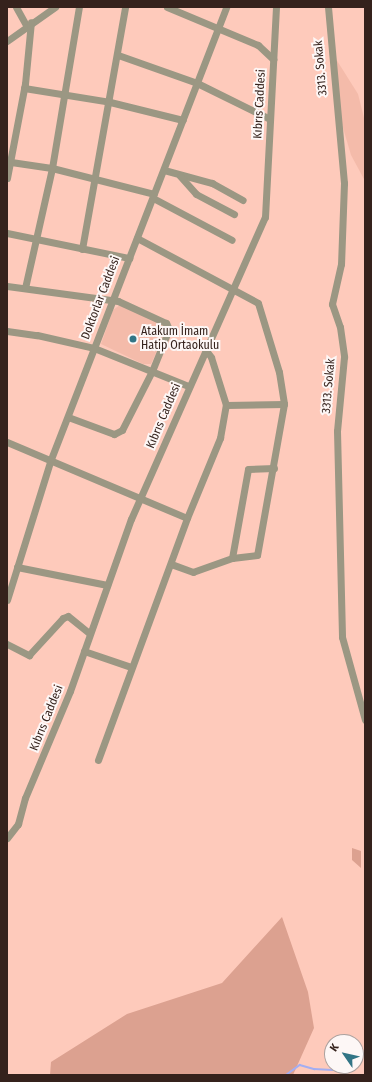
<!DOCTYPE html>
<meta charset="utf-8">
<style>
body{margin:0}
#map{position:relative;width:372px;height:1082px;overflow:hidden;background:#fecabb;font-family:"Fira Sans Condensed",sans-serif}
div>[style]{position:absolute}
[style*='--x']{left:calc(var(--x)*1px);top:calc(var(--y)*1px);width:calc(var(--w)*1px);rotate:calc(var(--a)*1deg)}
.built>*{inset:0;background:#f4bbaa}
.green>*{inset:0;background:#dca190}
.stream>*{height:1.5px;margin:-0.75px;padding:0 0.75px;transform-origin:0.75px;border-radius:0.75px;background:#a3aef2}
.minor>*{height:7px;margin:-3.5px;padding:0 3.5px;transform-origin:3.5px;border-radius:3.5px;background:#9b9783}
.dots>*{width:11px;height:11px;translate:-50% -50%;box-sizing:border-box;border:2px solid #fdf7f6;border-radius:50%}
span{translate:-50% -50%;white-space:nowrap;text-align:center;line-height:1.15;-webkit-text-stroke:4px #fdf7f6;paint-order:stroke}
.street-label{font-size:12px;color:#35221c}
.poi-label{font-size:12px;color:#35221c}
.left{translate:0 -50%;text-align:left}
.frame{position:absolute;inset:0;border:8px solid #35221c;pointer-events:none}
.north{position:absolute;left:324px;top:1034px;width:40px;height:40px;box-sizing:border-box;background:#fdf7f6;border:1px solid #ada29f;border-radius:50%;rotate:304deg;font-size:11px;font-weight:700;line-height:16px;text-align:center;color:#35221c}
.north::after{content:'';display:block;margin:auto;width:14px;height:18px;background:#327586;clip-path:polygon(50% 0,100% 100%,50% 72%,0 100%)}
</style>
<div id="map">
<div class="built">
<div style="clip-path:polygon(336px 59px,358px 94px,365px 122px,365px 181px,351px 155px,336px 104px)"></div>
<div style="clip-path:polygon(120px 305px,162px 324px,165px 333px,151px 364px,143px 364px,101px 344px,113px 310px)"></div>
</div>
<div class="green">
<div style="clip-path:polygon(352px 848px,361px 851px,361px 868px,352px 860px)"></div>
<div style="clip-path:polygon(282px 917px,308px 992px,314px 1028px,293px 1075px,50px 1075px,51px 1062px,127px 1014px,222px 983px)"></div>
</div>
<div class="stream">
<div style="--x:356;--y:1064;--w:15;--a:-53"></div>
<div style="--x:286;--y:1075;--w:17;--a:-36"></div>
<div style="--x:300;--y:1065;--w:15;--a:16"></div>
<div style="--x:314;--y:1069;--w:37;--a:3"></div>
<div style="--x:351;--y:1071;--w:6;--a:-51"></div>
</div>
<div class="minor">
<div style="--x:16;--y:7;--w:21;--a:61"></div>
<div style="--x:167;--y:7;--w:99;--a:22.7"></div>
<div style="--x:258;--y:45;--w:21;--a:43"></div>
<div style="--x:328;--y:7;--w:177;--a:84.8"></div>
<div style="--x:344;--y:183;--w:81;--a:92.1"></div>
<div style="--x:341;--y:264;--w:41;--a:102.7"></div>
<div style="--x:332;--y:304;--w:24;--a:71"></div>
<div style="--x:340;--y:327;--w:30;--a:82"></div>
<div style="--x:344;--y:357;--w:74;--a:95.4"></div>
<div style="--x:337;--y:431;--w:206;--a:88.6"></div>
<div style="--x:342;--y:637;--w:86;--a:74.5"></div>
<div style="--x:7;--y:41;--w:59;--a:-35.3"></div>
<div style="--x:118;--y:55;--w:84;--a:19.5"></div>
<div style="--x:197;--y:83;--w:81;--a:26.3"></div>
<div style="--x:24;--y:88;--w:87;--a:9.2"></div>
<div style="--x:110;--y:102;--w:75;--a:13.9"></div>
<div style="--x:11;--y:162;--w:41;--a:8.3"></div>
<div style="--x:52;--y:168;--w:105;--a:14.3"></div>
<div style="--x:164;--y:170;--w:50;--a:15.2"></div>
<div style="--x:212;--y:183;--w:35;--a:29"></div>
<div style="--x:180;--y:176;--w:24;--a:48"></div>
<div style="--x:196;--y:194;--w:43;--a:27.8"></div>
<div style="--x:7;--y:178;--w:96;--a:-79.2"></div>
<div style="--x:25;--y:84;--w:62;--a:-84.5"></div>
<div style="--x:153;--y:198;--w:89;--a:28"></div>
<div style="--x:7;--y:233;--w:125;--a:11.6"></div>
<div style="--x:137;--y:238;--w:137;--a:28.2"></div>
<div style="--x:258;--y:303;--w:72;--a:73.1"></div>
<div style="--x:279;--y:372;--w:32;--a:81"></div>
<div style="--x:284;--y:404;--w:153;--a:100.1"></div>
<div style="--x:257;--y:555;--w:25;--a:173"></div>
<div style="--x:232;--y:558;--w:41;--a:160.3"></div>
<div style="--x:193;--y:572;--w:23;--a:-160"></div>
<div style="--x:82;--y:249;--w:246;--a:-79.9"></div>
<div style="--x:7;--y:286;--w:112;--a:7.7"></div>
<div style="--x:118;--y:301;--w:53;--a:24.6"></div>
<div style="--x:166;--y:323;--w:7;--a:63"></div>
<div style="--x:169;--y:329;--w:45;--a:112"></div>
<div style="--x:152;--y:371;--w:66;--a:117"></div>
<div style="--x:122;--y:430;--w:9;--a:153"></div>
<div style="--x:114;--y:434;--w:49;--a:-159.7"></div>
<div style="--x:25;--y:288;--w:123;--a:-77.3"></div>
<div style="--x:52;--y:168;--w:163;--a:-80.5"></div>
<div style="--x:7;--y:331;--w:30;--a:8"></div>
<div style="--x:37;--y:335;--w:58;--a:12.8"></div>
<div style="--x:94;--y:348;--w:101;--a:22"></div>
<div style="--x:226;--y:405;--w:58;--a:-1"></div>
<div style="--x:7;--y:442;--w:195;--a:22.9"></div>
<div style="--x:232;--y:558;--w:90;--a:-79.8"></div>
<div style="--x:248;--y:469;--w:26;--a:-2"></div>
<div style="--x:17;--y:567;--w:92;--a:11.3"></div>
<div style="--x:7;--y:600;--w:148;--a:-72.7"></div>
<div style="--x:51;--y:459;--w:485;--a:-68.8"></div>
<div style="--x:7;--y:644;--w:25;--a:27"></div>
<div style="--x:29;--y:655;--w:50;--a:-47.4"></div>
<div style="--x:63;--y:618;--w:5;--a:-22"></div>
<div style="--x:68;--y:616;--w:28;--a:39"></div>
<div style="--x:84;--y:651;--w:50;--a:18.8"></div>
<div style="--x:98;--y:760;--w:258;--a:-69.8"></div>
<div style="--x:187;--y:518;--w:87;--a:-67.6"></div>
<div style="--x:220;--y:438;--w:34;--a:-80"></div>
<div style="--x:226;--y:405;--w:50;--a:-107.4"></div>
<div style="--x:211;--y:357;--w:10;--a:-127"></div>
<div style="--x:7;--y:838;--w:18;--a:-52"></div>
<div style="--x:18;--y:824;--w:27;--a:-75"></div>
<div style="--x:25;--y:798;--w:116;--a:-67.2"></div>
<div style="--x:70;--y:691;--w:182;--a:-70.5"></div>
<div style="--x:131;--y:519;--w:330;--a:-66.1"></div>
<div style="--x:265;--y:217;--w:210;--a:-87"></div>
</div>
<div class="dots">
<div style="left:133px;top:339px;background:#327586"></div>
</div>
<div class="street-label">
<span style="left:321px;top:68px;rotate:-95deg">3313. Sokak</span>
<span style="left:260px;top:104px;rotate:-87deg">Kıbrıs Caddesi</span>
<span style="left:101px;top:298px;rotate:-69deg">Doktorlar Caddesi</span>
<span style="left:329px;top:386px;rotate:-85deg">3313. Sokak</span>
<span style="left:164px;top:416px;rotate:-67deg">Kıbrıs Caddesi</span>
<span style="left:47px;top:718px;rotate:-68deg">Kıbrıs Caddesi</span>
</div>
<div class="poi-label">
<span class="left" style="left:141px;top:339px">Atakum İmam<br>Hatip Ortaokulu</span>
</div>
<div class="frame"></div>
<div class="north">K</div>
</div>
